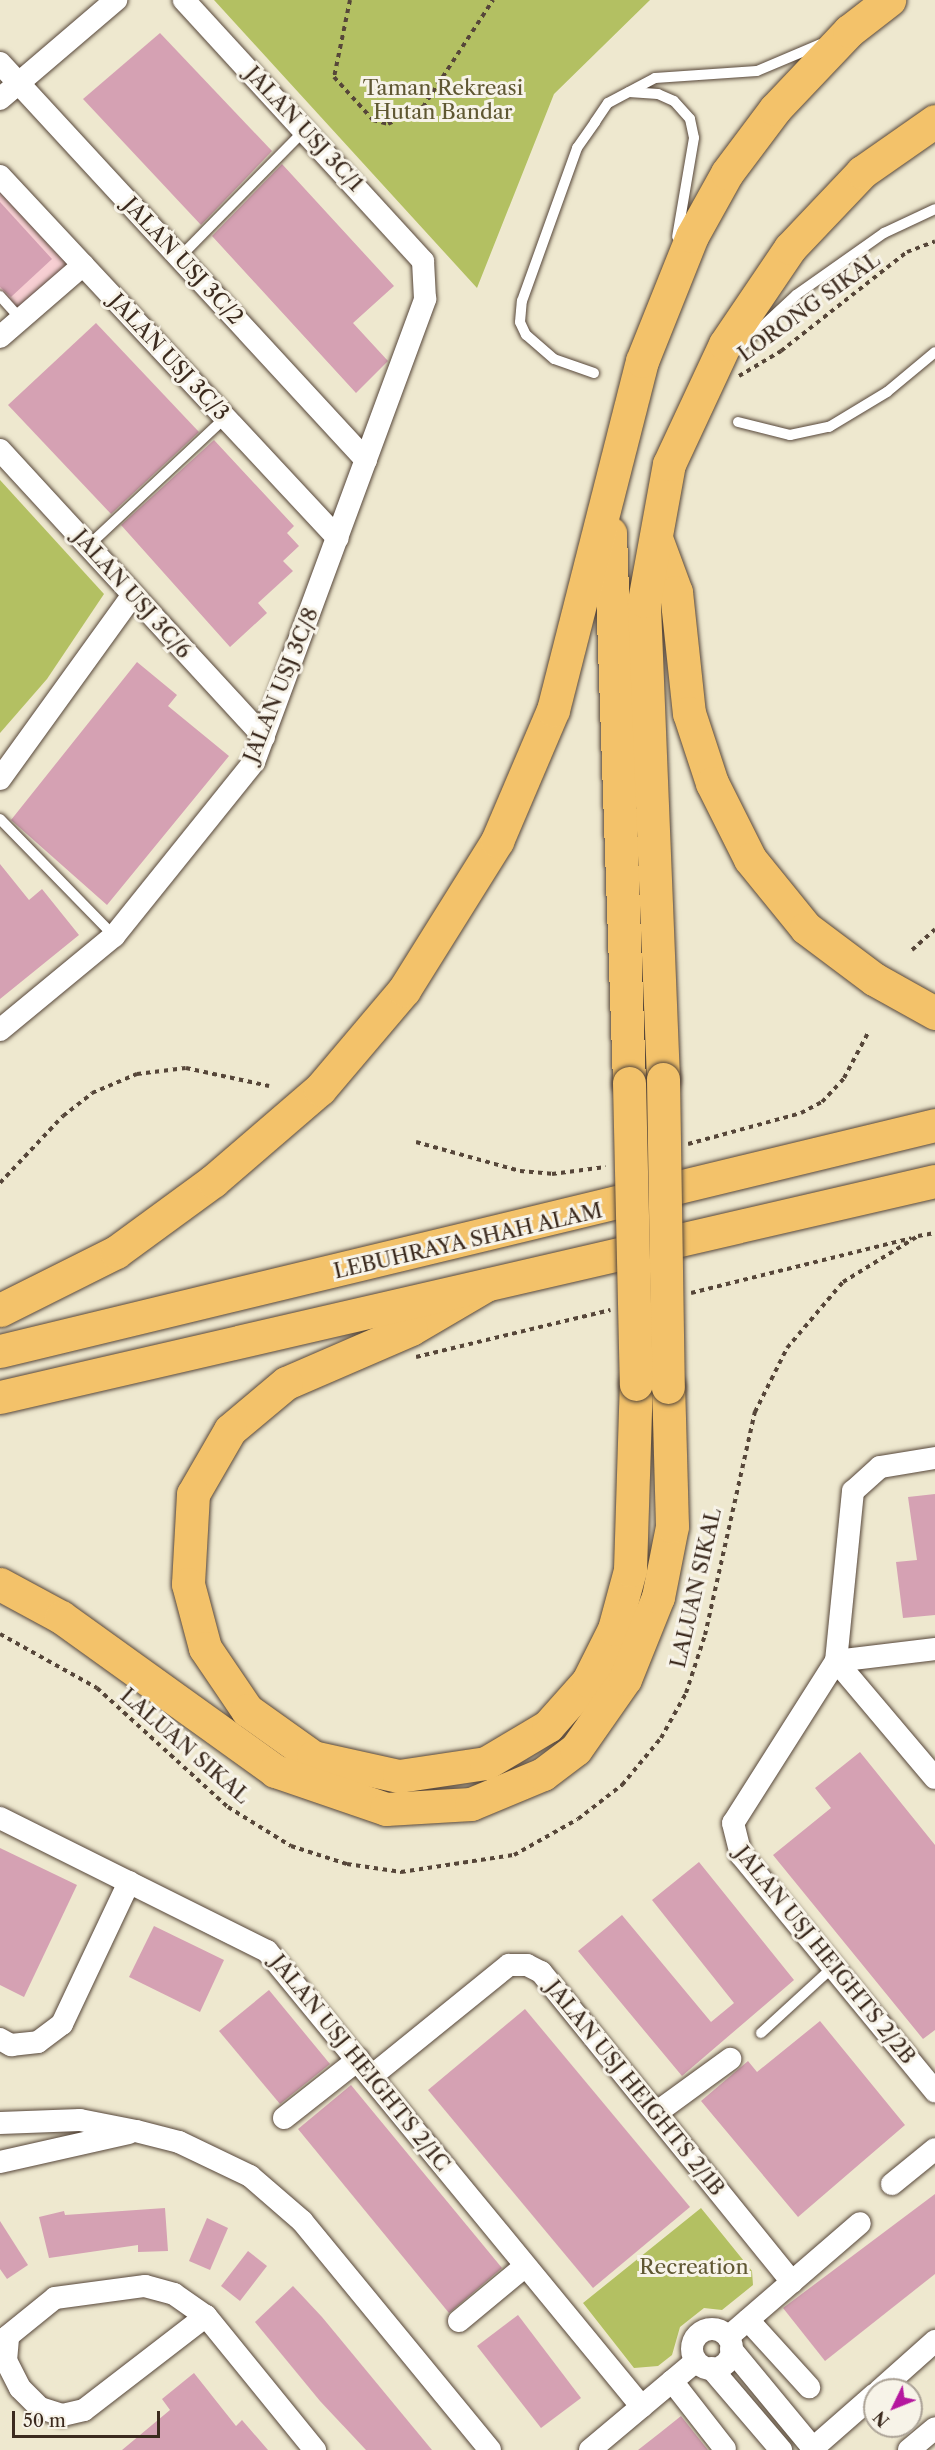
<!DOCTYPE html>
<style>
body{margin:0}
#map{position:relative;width:935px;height:2450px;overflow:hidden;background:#eee8cf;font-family:"Libre Caslon Text",serif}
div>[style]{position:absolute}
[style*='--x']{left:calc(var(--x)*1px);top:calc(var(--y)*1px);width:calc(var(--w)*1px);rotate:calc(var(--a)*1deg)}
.built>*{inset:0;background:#f7cfd3}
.green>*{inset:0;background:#b3c062}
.building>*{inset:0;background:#d5a1b3}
.path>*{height:4px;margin-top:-2px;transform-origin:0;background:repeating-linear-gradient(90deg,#564639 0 4.5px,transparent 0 9px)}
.roads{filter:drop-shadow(0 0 2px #564639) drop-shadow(0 0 2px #564639)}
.lane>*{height:10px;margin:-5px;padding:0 5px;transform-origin:5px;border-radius:5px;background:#fff}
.street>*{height:22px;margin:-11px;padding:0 11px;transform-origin:11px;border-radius:11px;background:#fff}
.street>.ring{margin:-11px;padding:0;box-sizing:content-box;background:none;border:22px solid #fff;border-radius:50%}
.highway>*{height:33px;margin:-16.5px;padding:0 16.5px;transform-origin:16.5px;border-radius:16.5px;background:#f3c26a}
.bridges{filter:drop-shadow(0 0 2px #564639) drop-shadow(0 0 2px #564639)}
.highway-bridge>*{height:33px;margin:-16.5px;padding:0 16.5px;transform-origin:16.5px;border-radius:16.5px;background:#f3c26a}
span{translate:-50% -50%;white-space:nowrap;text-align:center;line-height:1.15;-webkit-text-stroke:6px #f7f3e8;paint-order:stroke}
.park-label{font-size:21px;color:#5f5732}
.street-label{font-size:21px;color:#3b2a1e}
.north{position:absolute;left:863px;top:2378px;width:60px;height:60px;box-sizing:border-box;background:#f7f3e8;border:2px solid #aca397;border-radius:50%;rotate:227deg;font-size:16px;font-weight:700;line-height:24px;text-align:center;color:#3b2a1e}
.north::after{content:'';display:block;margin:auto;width:21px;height:27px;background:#b5179e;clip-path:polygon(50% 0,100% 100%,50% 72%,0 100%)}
.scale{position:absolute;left:12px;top:2411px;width:148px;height:27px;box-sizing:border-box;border:3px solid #3b2a1e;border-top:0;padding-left:8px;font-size:18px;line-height:21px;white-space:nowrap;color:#3b2a1e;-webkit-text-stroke:4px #f7f3e8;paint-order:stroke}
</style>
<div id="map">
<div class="built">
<div style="clip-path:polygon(0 187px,73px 264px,20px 311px,0 289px)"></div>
</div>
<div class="green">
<div style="clip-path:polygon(214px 0,650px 0,554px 94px,477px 288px)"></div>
<div style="clip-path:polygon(0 480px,104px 594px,47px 679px,0 733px)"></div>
<div style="clip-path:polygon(701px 2208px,752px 2271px,753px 2285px,722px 2310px,704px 2308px,680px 2327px,672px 2355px,658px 2366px,634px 2368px,583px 2303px)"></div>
</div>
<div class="building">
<div style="clip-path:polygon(160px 33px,272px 151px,201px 225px,83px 99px)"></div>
<div style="clip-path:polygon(282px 164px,394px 286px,353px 323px,388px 361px,356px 393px,212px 236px)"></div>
<div style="clip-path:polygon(0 202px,52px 259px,11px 297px,0 287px)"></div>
<div style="clip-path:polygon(96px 323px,199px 432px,111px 514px,8px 405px)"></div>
<div style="clip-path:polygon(214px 440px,294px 526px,287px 533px,299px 546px,283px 561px,293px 571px,258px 603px,267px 613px,230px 647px,121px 525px)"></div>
<div style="clip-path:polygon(137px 662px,177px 695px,168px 706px,229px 756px,107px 905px,11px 820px)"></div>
<div style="clip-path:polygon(0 864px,29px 900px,42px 889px,79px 935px,0 999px)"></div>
<div style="clip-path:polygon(935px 1494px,935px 1615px,903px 1618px,896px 1562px,917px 1560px,908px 1497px)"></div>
<div style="clip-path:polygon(860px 1752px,935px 1845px,935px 2030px,923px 2039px,773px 1855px,831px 1808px,815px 1788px)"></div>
<div style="clip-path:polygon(0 1848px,77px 1885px,24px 1997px,0 1985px)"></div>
<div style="clip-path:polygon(699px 1862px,794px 1980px,682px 2076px,578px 1951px,622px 1915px,711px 2022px,734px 2003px,652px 1900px)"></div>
<div style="clip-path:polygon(154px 1926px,224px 1960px,200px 2012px,129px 1977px)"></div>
<div style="clip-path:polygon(269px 1990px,330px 2064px,280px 2104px,219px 2031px)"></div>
<div style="clip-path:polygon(525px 2009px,690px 2207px,593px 2288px,428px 2090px)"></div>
<div style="clip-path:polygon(820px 2021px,905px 2125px,798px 2217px,701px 2101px,748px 2061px,757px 2072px)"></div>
<div style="clip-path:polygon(351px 2085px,502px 2268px,449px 2313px,298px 2129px)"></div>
<div style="clip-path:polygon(935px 2194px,935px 2274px,825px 2361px,783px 2308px)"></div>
<div style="clip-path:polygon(165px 2208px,168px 2251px,138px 2252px,138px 2245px,49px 2258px,39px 2217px,64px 2211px,65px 2215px)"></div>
<div style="clip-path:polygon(207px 2218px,228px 2228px,210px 2270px,189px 2261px)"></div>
<div style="clip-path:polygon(0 2221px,28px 2265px,7px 2279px,0 2269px)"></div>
<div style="clip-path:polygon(248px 2251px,267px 2266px,240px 2301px,221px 2286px)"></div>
<div style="clip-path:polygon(293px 2286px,322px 2317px,432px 2450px,366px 2450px,320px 2401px,255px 2322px)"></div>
<div style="clip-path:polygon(518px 2315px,581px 2398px,541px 2428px,477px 2346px)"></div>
<div style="clip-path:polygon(194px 2373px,236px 2426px,242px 2420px,268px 2450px,122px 2450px,170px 2410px,162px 2399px)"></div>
<div style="clip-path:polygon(681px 2416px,708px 2450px,638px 2450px,661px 2432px)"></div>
</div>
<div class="path">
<div style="--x:350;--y:0;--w:79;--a:101.7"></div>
<div style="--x:334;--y:77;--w:58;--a:47.8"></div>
<div style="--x:373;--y:120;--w:16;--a:15"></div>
<div style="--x:388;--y:124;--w:39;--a:-26"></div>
<div style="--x:423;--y:107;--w:128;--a:-56.8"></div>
<div style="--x:739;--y:376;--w:49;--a:-30.8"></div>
<div style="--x:781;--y:351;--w:160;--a:-38.2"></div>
<div style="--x:907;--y:252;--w:30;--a:-21"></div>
<div style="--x:912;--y:950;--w:31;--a:-42"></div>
<div style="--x:416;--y:1142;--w:108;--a:15.6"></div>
<div style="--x:520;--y:1171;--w:32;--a:5"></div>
<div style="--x:552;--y:1174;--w:54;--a:-7.4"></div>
<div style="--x:688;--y:1144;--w:117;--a:-15.3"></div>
<div style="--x:801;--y:1113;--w:24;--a:-28"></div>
<div style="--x:822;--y:1102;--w:33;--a:-47"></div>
<div style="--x:844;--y:1078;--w:53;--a:-62"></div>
<div style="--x:0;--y:1183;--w:92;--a:-46.8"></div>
<div style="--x:63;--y:1116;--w:37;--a:-38"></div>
<div style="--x:92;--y:1093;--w:49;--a:-22.9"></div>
<div style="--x:137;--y:1074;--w:49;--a:-7"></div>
<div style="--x:186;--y:1068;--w:85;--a:12.2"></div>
<div style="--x:918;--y:1236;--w:17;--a:-10"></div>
<div style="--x:691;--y:1293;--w:227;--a:-14"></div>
<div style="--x:416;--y:1357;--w:200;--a:-13.6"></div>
<div style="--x:0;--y:1634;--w:111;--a:29.1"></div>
<div style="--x:97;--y:1688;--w:177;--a:42.3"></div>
<div style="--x:228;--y:1807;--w:74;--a:31.8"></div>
<div style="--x:291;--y:1846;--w:59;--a:17.8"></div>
<div style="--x:347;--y:1864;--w:55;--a:8.4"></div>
<div style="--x:401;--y:1872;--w:114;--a:-8.6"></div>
<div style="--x:514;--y:1855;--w:73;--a:-29.4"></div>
<div style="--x:578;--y:1819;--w:56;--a:-37.7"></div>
<div style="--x:622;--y:1785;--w:61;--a:-50.3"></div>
<div style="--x:661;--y:1738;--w:51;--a:-60.9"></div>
<div style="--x:686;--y:1693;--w:61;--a:-71.9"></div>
<div style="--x:705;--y:1635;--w:229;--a:-77.4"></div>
<div style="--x:755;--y:1412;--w:72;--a:-63.4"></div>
<div style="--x:787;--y:1348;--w:87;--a:-49.7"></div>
<div style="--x:843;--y:1282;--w:88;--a:-31.5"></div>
</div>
<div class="roads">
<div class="lane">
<div style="--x:629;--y:92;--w:29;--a:4"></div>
<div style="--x:658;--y:94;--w:17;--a:24"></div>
<div style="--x:674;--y:101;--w:24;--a:48"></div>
<div style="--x:690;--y:119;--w:19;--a:78"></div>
<div style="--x:694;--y:138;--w:100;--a:99.7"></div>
<div style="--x:180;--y:257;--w:180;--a:-45.5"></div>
<div style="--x:0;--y:296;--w:31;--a:48"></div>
<div style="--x:736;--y:351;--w:82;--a:-43"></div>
<div style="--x:796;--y:295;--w:108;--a:-35.2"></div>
<div style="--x:884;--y:233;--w:56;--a:-25.2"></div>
<div style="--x:594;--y:373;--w:42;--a:-160.7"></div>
<div style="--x:554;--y:359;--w:37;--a:-139"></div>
<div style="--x:526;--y:335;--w:14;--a:-115"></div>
<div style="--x:520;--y:322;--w:21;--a:-85"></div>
<div style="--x:522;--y:301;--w:163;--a:-70.2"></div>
<div style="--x:577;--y:148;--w:32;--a:-55"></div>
<div style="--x:595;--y:122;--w:23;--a:-56"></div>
<div style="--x:608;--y:103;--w:53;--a:-28"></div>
<div style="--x:655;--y:78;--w:102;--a:-3.9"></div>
<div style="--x:757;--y:71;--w:69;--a:-22.9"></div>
<div style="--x:738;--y:422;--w:54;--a:14"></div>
<div style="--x:790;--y:435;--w:40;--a:-12"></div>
<div style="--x:829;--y:427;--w:68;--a:-31.1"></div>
<div style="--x:887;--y:392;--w:62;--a:-39.8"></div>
<div style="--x:88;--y:546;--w:187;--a:-43.1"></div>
<div style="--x:0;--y:819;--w:163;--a:45.7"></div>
<div style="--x:761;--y:2033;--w:98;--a:-42.5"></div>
</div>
<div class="street">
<div style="--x:0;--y:63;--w:540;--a:47.33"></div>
<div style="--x:0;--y:99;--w:153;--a:-40.5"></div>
<div style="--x:0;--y:176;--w:495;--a:47"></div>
<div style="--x:0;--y:337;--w:110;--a:-40.9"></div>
<div style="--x:0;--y:450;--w:390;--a:47.4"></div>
<div style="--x:0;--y:779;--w:226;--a:-54.2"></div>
<div style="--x:0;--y:1030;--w:148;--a:-39.5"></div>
<div style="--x:114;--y:936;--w:223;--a:-51.2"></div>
<div style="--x:254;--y:762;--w:494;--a:-69.7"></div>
<div style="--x:425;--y:299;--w:38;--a:-93"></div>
<div style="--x:423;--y:261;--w:354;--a:-132.5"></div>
<div style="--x:935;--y:1458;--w:56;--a:170.7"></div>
<div style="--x:880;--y:1467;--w:36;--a:138"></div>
<div style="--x:853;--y:1491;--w:171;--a:95.7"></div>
<div style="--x:836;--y:1661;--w:192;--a:122.4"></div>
<div style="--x:733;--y:1823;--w:33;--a:76"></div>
<div style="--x:741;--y:1855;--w:306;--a:50.6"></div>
<div style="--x:836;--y:1661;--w:153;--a:49.8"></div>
<div style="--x:836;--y:1661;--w:100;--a:-6.9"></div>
<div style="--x:0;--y:1818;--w:298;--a:26.5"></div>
<div style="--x:267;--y:1951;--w:590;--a:50.57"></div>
<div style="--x:0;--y:2039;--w:13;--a:29"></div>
<div style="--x:11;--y:2045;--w:27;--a:-6"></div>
<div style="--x:38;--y:2042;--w:30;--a:-37"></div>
<div style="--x:62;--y:2024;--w:157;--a:-64.7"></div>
<div style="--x:373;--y:2075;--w:175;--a:-39"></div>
<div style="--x:509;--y:1965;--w:18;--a:0"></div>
<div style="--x:527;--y:1965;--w:16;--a:27"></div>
<div style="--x:541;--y:1972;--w:399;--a:51"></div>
<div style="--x:656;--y:2113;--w:92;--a:-36.1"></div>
<div style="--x:284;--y:2118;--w:95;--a:-38.2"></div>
<div style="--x:0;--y:2123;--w:80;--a:-2.1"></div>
<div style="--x:80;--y:2120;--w:57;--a:11.1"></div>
<div style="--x:136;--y:2131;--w:44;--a:14.3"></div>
<div style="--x:179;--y:2142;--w:79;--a:25.6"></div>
<div style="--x:250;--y:2176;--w:69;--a:40.9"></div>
<div style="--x:302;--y:2221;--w:296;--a:50.6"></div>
<div style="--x:0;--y:2162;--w:132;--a:-12.7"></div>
<div style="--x:892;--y:2184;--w:55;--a:-39.1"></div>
<div style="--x:206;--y:2316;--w:154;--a:142.4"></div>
<div style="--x:84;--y:2410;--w:23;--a:167"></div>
<div style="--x:62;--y:2415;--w:23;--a:-162"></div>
<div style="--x:40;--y:2408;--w:28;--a:-135"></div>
<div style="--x:20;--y:2388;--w:30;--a:-117"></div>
<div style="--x:6;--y:2361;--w:25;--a:-85"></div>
<div style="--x:8;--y:2336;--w:60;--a:-39"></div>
<div style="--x:55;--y:2298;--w:91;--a:-7.6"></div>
<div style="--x:145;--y:2286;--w:30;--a:15"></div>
<div style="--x:174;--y:2294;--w:39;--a:35"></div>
<div style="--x:206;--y:2316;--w:173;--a:50.9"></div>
<div style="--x:748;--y:2320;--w:91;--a:47.7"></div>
<div style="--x:459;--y:2321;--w:85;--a:-39.7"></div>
<div class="ring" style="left:692px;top:2329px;width:18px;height:18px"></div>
<div style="--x:728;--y:2337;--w:174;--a:-40.8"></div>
<div style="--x:731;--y:2349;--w:129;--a:50.4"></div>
<div style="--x:711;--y:2368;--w:108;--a:49.5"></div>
<div style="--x:672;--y:2381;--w:86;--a:52.1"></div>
<div style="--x:880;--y:2390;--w:74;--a:-41.7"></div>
<div style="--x:590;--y:2450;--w:138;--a:-40"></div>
<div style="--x:811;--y:2450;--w:85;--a:-41.2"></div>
<div style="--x:909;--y:2450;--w:34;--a:-40"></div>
</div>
<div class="highway">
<div style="--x:610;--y:533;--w:550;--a:88.02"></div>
<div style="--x:656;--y:538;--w:58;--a:69.7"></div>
<div style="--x:676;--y:592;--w:122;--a:83.9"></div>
<div style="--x:689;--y:713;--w:74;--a:71.8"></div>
<div style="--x:712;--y:783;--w:85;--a:63.4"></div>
<div style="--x:750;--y:859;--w:89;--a:50.9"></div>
<div style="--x:806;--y:928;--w:85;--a:36.9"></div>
<div style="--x:874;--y:979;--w:70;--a:29.1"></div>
<div style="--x:663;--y:1079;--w:478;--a:-92.3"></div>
<div style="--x:644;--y:601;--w:139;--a:-79.7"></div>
<div style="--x:669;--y:464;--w:132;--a:-65"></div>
<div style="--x:725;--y:344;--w:116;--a:-55.9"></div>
<div style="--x:790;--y:248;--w:105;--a:-46.5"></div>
<div style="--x:862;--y:172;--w:89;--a:-34.9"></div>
<div style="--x:486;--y:1285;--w:87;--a:149.6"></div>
<div style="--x:411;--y:1329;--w:136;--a:156.6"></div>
<div style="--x:286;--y:1383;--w:73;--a:140"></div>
<div style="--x:230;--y:1430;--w:74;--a:120"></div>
<div style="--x:193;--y:1494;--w:90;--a:93.2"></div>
<div style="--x:188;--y:1584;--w:66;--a:75.1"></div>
<div style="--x:205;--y:1648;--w:75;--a:55.9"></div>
<div style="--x:247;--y:1710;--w:81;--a:35.5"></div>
<div style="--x:313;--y:1757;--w:88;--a:12.5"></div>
<div style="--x:399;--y:1776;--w:88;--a:-8.5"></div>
<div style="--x:486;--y:1763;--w:72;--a:-30.8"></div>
<div style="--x:548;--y:1726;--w:60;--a:-48.4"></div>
<div style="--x:588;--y:1681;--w:58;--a:-63.4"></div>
<div style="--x:614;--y:1629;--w:61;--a:-74.8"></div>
<div style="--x:630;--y:1570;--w:186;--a:-88.2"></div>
<div style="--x:0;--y:1310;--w:130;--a:-26.6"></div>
<div style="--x:116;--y:1252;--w:120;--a:-36.2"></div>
<div style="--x:213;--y:1181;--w:141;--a:-40.7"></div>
<div style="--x:320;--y:1089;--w:130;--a:-49.7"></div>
<div style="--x:404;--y:990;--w:176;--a:-58"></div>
<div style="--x:497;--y:841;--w:142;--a:-66.9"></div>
<div style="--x:553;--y:710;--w:360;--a:-75.7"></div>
<div style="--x:642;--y:361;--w:135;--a:-68.2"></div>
<div style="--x:692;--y:236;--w:72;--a:-60.9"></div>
<div style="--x:727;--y:173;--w:80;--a:-53.1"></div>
<div style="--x:775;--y:109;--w:108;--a:-46.5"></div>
<div style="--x:849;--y:31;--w:51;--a:-37.8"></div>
<div style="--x:0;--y:1351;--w:962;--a:-13.59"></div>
<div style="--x:0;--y:1397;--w:960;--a:-13.01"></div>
<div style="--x:0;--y:1584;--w:69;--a:28.4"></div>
<div style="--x:61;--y:1617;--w:264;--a:35.7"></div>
<div style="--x:275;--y:1771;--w:117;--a:18.9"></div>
<div style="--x:386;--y:1809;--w:85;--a:-3.4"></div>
<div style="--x:471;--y:1804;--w:78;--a:-22.6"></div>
<div style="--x:543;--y:1774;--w:41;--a:-37.1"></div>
<div style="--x:576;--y:1749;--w:85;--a:-55"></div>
<div style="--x:625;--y:1679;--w:88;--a:-68.1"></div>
<div style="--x:658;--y:1597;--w:72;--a:-78.8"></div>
<div style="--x:672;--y:1526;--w:139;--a:-91.6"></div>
</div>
</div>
<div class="bridges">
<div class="highway-bridge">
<div style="--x:663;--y:1079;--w:308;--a:89.1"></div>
<div style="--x:629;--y:1083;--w:301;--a:88.7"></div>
</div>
</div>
<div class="park-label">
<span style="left:443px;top:100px">Taman Rekreasi<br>Hutan Bandar</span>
<span style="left:694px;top:2267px">Recreation</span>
</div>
<div class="street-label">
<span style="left:304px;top:129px;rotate:47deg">JALAN USJ 3C/1</span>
<span style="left:183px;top:261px;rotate:47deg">JALAN USJ 3C/2</span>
<span style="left:809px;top:307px;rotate:-36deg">LORONG SIKAL</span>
<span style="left:169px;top:357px;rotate:47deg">JALAN USJ 3C/3</span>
<span style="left:132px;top:594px;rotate:48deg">JALAN USJ 3C/6</span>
<span style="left:281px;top:685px;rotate:-68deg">JALAN USJ 3C/8</span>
<span style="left:468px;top:1241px;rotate:-13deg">LEBUHRAYA SHAH ALAM</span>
<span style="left:696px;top:1588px;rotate:-77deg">LALUAN SIKAL</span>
<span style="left:185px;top:1746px;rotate:41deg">LALUAN SIKAL</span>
<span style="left:825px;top:1955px;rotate:51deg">JALAN USJ HEIGHTS 2/2B</span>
<span style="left:360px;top:2063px;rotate:51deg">JALAN USJ HEIGHTS 2/1C</span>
<span style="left:635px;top:2088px;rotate:51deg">JALAN USJ HEIGHTS 2/1B</span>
</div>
<div class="north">N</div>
<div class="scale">50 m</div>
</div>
